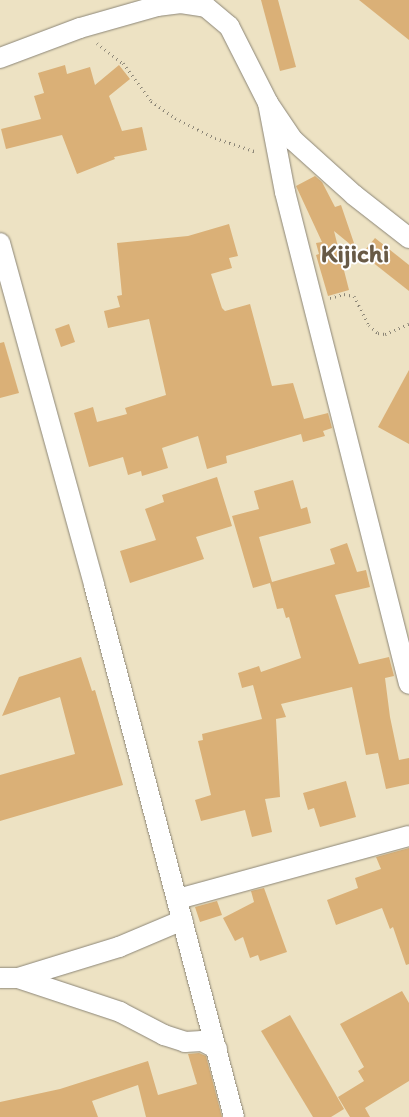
<!DOCTYPE html>
<style>
body{margin:0}
#map{position:relative;width:409px;height:1117px;overflow:hidden;background:#ede2c3;font-family:Itim,sans-serif}
div>[style]{position:absolute}
[style*='--x']{left:calc(var(--x)*1px);top:calc(var(--y)*1px);width:calc(var(--w)*1px);rotate:calc(var(--a)*1deg)}
.building>*{inset:0;background:#dab077}
.path>*{height:3px;margin-top:-1.5px;transform-origin:0;background:repeating-linear-gradient(90deg,#8c8677 0 1px,transparent 0 5px)}
.roads{filter:drop-shadow(0 0 1px #8c8677) drop-shadow(0 0 1px #8c8677)}
.minor>*{height:20px;margin:-10px;padding:0 10px;transform-origin:10px;border-radius:10px;background:#fff}
span{translate:-50% -50%;white-space:nowrap;text-align:center;line-height:1.15;-webkit-text-stroke:4px #fff;paint-order:stroke}
.district-label{font-size:26px;color:#685a46;font-weight:700}
</style>
<div id="map">
<div class="building">
<div style="clip-path:polygon(261px 0,278px 0,296px 67px,280px 71px)"></div>
<div style="clip-path:polygon(359px 0,409px 0,409px 40px)"></div>
<div style="clip-path:polygon(65px 65px,67px 74px,90px 67px,95px 85px,119px 65px,130px 79px,109px 96px,122px 131px,142px 127px,147px 150px,114px 157px,115px 159px,77px 174px,62px 135px,6px 149px,1px 129px,41px 119px,34px 96px,44px 93px,38px 73px)"></div>
<div style="clip-path:polygon(315px 176px,322px 182px,335px 207px,341px 205px,356px 249px,334px 231px,349px 290px,328px 296px,316px 255px,319px 254px,316px 243px,322px 242px,296px 186px)"></div>
<div style="clip-path:polygon(229px 224px,238px 256px,229px 258px,232px 268px,211px 274px,222px 308px,225px 311px,250px 304px,272px 386px,293px 383px,304px 419px,328px 413px,332px 428px,323px 431px,325px 436px,303px 442px,301px 434px,226px 456px,227px 463px,207px 469px,198px 436px,162px 448px,168px 468px,142px 476px,141px 471px,128px 475px,123px 457px,89px 467px,74px 413px,93px 407px,97px 422px,127px 414px,125px 408px,166px 395px,149px 319px,108px 328px,104px 311px,120px 307px,117px 296px,122px 295px,117px 243px,188px 236px)"></div>
<div style="clip-path:polygon(375px 238px,409px 265px,409px 291px,362px 254px)"></div>
<div style="clip-path:polygon(69px 324px,75px 342px,61px 347px,55px 329px)"></div>
<div style="clip-path:polygon(4px 342px,19px 393px,0 398px,0 343px)"></div>
<div style="clip-path:polygon(409px 370px,409px 444px,378px 427px)"></div>
<div style="clip-path:polygon(217px 477px,232px 526px,196px 537px,204px 559px,130px 583px,120px 551px,156px 540px,145px 509px,164px 502px,162px 495px)"></div>
<div style="clip-path:polygon(293px 480px,301px 509px,307px 507px,311px 523px,259px 537px,272px 582px,335px 564px,330px 549px,347px 543px,357px 572px,366px 570px,370px 587px,335px 595px,359px 664px,389px 657px,394px 676px,385px 678px,390px 717px,399px 760px,409px 758px,409px 784px,386px 789px,378px 753px,366px 755px,352px 687px,281px 704px,286px 717px,276px 719px,280px 797px,265px 799px,272px 832px,252px 837px,245px 810px,201px 821px,195px 800px,211px 795px,198px 741px,203px 740px,202px 734px,262px 719px,253px 685px,242px 688px,238px 673px,259px 666px,261px 672px,301px 658px,289px 617px,286px 618px,283px 608px,277px 609px,270px 583px,253px 588px,232px 516px,259px 509px,254px 491px)"></div>
<div style="clip-path:polygon(81px 657px,92px 691px,95px 690px,123px 785px,0 821px,0 775px,75px 754px,60px 697px,2px 716px,19px 677px)"></div>
<div style="clip-path:polygon(346px 781px,356px 817px,320px 827px,314px 808px,308px 810px,303px 793px)"></div>
<div style="clip-path:polygon(409px 848px,409px 964px,406px 965px,393px 927px,390px 929px,382px 908px,336px 925px,327px 900px,358px 888px,355px 878px,381px 869px,376px 857px)"></div>
<div style="clip-path:polygon(264px 888px,287px 952px,260px 961px,258px 955px,250px 958px,243px 937px,235px 941px,223px 918px,254px 902px,251px 891px)"></div>
<div style="clip-path:polygon(217px 901px,222px 915px,200px 922px,195px 907px)"></div>
<div style="clip-path:polygon(402px 991px,409px 1003px,409px 1081px,365px 1108px,370px 1117px,350px 1117px,338px 1097px,364px 1081px,358px 1071px,364px 1067px,340px 1024px)"></div>
<div style="clip-path:polygon(290px 1015px,344px 1109px,331px 1117px,313px 1117px,261px 1031px)"></div>
<div style="clip-path:polygon(199px 1053px,206px 1056px,222px 1117px,146px 1117px,138px 1085px,92px 1101px,98px 1117px,0 1117px,0 1102px,60px 1089px,148px 1061px,158px 1095px,197px 1084px,188px 1054px)"></div>
</div>
<div class="path">
<div style="--x:97;--y:43;--w:33;--a:38"></div>
<div style="--x:123;--y:63;--w:47;--a:53.6"></div>
<div style="--x:151;--y:101;--w:29;--a:35"></div>
<div style="--x:175;--y:118;--w:45;--a:26.6"></div>
<div style="--x:215;--y:138;--w:44;--a:18.4"></div>
<div style="--x:330;--y:298;--w:15;--a:-16"></div>
<div style="--x:344;--y:294;--w:10;--a:11"></div>
<div style="--x:354;--y:296;--w:33;--a:63"></div>
<div style="--x:369;--y:325;--w:12;--a:42"></div>
<div style="--x:378;--y:333;--w:7;--a:8"></div>
<div style="--x:385;--y:334;--w:26;--a:-23"></div>
</div>
<div class="roads">
<div class="minor">
<div style="--x:0;--y:58;--w:85;--a:-20.6"></div>
<div style="--x:80;--y:28;--w:80;--a:-15.9"></div>
<div style="--x:157;--y:6;--w:24;--a:-7"></div>
<div style="--x:181;--y:3;--w:25;--a:9"></div>
<div style="--x:206;--y:7;--w:30;--a:40"></div>
<div style="--x:229;--y:26;--w:86;--a:63.1"></div>
<div style="--x:268;--y:103;--w:45;--a:56"></div>
<div style="--x:293;--y:140;--w:82;--a:42"></div>
<div style="--x:354;--y:195;--w:70;--a:38"></div>
<div style="--x:268;--y:103;--w:91;--a:79.2"></div>
<div style="--x:285;--y:192;--w:507;--a:75.85"></div>
<div style="--x:0;--y:243;--w:355;--a:74.6"></div>
<div style="--x:94;--y:585;--w:550;--a:75.26"></div>
<div style="--x:178;--y:899;--w:239;--a:-15.3"></div>
<div style="--x:0;--y:978;--w:18;--a:0"></div>
<div style="--x:18;--y:978;--w:108;--a:18.4"></div>
<div style="--x:120;--y:1012;--w:50;--a:27.6"></div>
<div style="--x:164;--y:1035;--w:22;--a:18"></div>
<div style="--x:185;--y:1042;--w:17;--a:-3"></div>
<div style="--x:202;--y:1041;--w:17;--a:28"></div>
<div style="--x:18;--y:978;--w:106;--a:-17.1"></div>
<div style="--x:119;--y:947;--w:69;--a:-22.9"></div>
</div>
</div>
<div class="district-label">
<span style="left:355px;top:254px">Kijichi</span>
</div>
</div>
